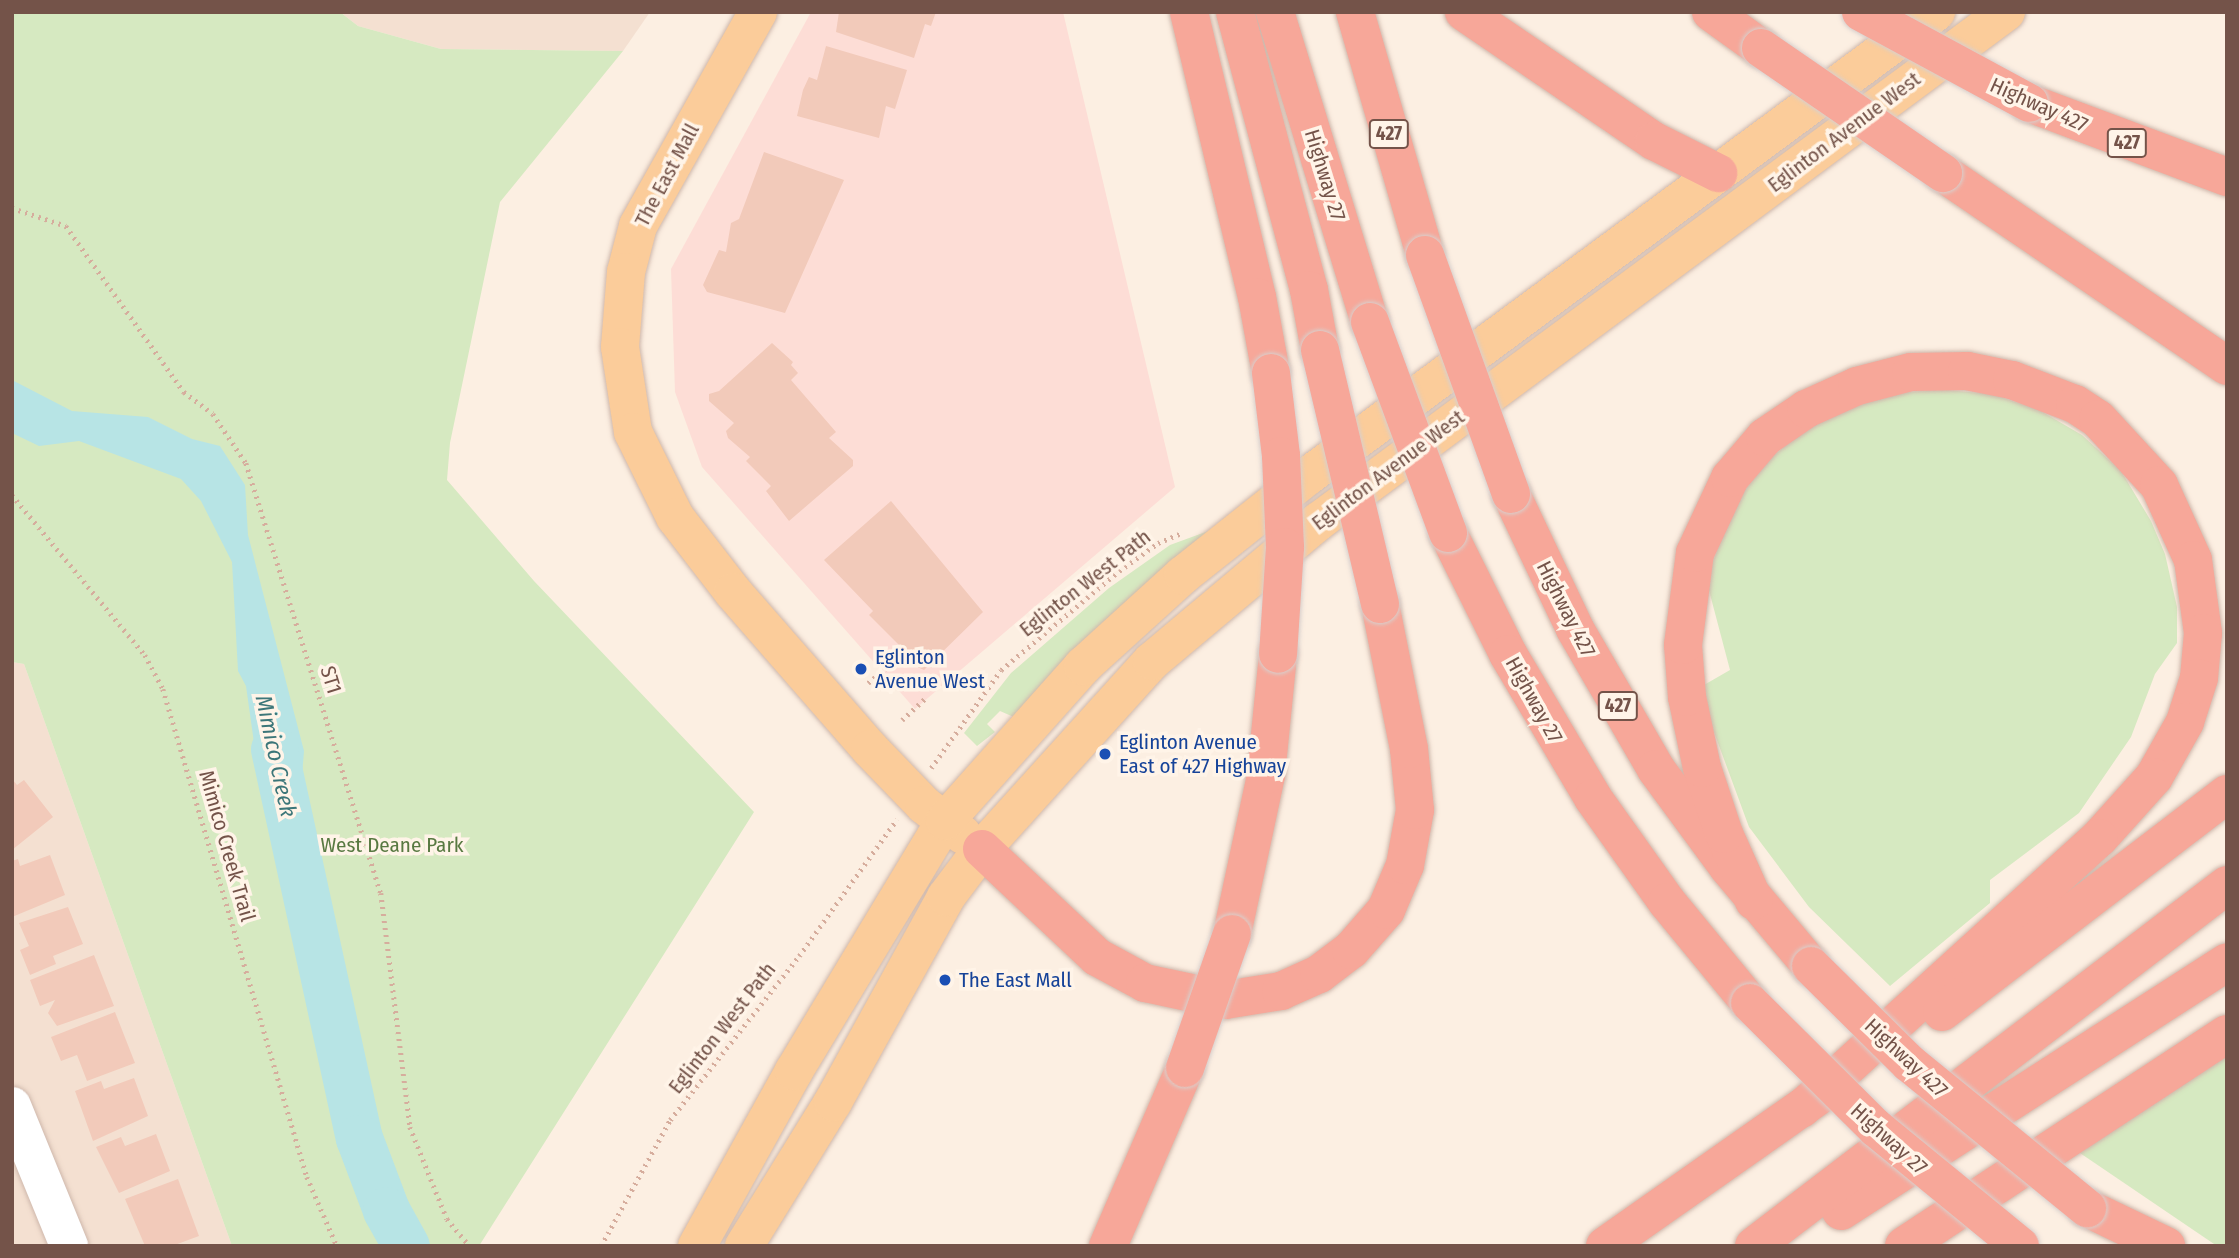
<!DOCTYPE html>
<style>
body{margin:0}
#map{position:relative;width:2239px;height:1258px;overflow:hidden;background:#fcefe2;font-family:"Fira Sans Condensed",sans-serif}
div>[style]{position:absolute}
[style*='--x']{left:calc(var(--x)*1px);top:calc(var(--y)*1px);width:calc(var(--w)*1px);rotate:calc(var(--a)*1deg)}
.residential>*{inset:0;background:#f4e0d1}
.commercial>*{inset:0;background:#fdddd6}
.green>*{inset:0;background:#d6e9c1}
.water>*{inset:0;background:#b7e4e5}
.river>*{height:47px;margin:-23.5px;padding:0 23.5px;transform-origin:23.5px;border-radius:23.5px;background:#b7e4e5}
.building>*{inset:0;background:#f2caba}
.path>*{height:4.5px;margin-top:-2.25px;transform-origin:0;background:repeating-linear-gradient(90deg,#d6ad9d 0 2px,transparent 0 7px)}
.roads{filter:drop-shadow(0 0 2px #cfb8ac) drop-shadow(0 0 2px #cfb8ac)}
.minor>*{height:38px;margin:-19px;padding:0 19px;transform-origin:19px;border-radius:19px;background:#fff}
.major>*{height:38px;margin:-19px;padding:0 19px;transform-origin:19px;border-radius:19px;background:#fbcc9a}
.highway>*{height:38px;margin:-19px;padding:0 19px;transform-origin:19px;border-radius:19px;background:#f7a799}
.bridges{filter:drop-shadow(0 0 2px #d8cfcc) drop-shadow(0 0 2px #d8cfcc)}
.highway-bridge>*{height:38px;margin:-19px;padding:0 19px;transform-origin:19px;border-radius:19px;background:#f7a799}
.dots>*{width:19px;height:19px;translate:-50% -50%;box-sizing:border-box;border:4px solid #fff4e8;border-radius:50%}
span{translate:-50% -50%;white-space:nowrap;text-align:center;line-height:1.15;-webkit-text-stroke:7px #fff4e8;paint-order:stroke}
.shield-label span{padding:2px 5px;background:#fff4e8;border:2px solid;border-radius:5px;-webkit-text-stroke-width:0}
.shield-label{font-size:19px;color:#745349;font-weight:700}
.street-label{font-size:21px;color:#745349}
.transit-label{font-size:21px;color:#164399}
.left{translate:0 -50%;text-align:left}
.park-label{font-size:21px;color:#587941}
.water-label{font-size:23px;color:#3c7679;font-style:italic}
.frame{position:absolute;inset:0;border:14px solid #745349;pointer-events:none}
</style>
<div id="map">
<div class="residential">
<div style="clip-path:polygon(340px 12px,650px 12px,623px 51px,441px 49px,358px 26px)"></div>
<div style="clip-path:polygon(12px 662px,24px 664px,232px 1246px,12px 1246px)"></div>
</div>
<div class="commercial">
<div style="clip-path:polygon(811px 12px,1063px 12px,1175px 487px,915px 709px,702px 467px,675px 392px,671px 269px)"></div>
</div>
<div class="green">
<div style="clip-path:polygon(12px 12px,340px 12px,358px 26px,441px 49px,623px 51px,500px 202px,450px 443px,447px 480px,534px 581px,754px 812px,479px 1246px,232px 1246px,24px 664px,12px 662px)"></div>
<div style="clip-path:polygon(1946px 390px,1992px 394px,2039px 410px,2082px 435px,2121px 471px,2151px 521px,2165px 554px,2177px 607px,2177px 643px,2155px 674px,2131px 737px,2079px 813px,1990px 880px,1990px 903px,1890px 986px,1809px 907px,1749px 827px,1711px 724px,1704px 685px,1730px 670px,1706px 579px,1736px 502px,1767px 461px,1807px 428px,1885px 393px)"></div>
<div style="clip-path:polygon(1211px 530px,1016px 718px,1000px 711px,987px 724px,995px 732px,977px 746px,964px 733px,1011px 673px,1109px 588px,1170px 545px)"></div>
<div style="clip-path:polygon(2227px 1054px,2227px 1246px,2217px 1246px,2077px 1151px)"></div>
</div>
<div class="water">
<div style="clip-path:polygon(12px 380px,72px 411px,148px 417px,192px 439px,220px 446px,245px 485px,248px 535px,304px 751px,302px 776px,309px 801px,278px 815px,255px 750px,246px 686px,238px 671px,232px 562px,201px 501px,181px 479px,79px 441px,39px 446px,12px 433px)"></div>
</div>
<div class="river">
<div style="--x:274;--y:749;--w:398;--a:77.7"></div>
<div style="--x:359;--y:1138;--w:77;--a:69.4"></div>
<div style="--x:386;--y:1210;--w:41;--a:60.9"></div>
</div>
<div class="building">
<div style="clip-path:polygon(839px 12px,936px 12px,931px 26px,925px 24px,914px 58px,836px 32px)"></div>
<div style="clip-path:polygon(826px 46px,907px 70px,895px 109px,886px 106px,879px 138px,797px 116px,803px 90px,809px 77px,817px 80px)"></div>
<div style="clip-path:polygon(764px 152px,844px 180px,785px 313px,707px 292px,703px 285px,719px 250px,726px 252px,731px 223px,739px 219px)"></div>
<div style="clip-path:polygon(772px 343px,793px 362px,791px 365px,798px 373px,791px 380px,836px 432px,829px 438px,853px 460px,853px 466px,789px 521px,766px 491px,771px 486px,746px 461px,750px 457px,728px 438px,726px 431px,734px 423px,709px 401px,709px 394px,719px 391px)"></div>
<div style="clip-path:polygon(891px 501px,983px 612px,924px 670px,913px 665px,913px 659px,869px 615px,873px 611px,824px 560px)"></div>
<div style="clip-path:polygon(12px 779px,17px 785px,24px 780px,53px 817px,12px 850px)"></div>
<div style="clip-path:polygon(50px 855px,65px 895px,12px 917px,12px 861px,18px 859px,20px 866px)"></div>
<div style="clip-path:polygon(68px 907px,83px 944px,53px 956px,56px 964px,30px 975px,20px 950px,29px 946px,19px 923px)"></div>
<div style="clip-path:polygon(94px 955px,114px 1006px,57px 1026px,48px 1013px,55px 1000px,40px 1006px,30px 980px)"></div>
<div style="clip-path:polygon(115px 1012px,135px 1063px,87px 1081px,77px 1055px,61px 1061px,51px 1037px)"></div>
<div style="clip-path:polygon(134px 1078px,148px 1116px,93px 1141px,75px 1091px,101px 1081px,104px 1089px)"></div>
<div style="clip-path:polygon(156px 1134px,170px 1171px,119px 1193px,96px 1147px,121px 1137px,125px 1146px)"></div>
<div style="clip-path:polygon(178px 1179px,199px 1236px,172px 1246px,145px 1246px,125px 1199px)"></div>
</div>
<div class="path">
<div style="--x:12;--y:208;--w:57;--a:18.4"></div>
<div style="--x:66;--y:226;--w:204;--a:54.6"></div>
<div style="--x:184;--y:392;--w:36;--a:37"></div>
<div style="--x:213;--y:414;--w:59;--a:56"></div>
<div style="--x:246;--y:463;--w:451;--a:72.6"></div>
<div style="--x:381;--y:893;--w:236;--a:82.9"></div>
<div style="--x:410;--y:1127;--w:99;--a:68.1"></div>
<div style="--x:447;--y:1219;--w:35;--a:50"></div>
<div style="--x:12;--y:495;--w:208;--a:50.3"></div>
<div style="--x:145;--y:655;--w:38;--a:62"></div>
<div style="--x:163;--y:689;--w:509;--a:73.56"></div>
<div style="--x:307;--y:1177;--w:75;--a:66.5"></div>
<div style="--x:868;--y:683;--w:33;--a:-40"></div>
<div style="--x:902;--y:720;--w:33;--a:-43"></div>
<div style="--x:931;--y:768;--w:120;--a:-54.5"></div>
<div style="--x:1001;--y:670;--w:154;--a:-40"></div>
<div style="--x:1119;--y:571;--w:48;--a:-35.7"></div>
<div style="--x:1158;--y:543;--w:26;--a:-23"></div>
<div style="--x:601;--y:1246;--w:144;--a:-61.3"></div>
<div style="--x:670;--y:1120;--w:209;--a:-51.8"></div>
<div style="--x:799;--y:956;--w:168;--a:-54.4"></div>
</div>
<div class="roads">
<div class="minor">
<div style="--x:12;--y:1106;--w:151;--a:67.8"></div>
</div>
<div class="major">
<div style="--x:758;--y:12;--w:245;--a:119.3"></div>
<div style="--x:638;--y:226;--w:48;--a:104.6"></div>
<div style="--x:626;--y:272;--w:75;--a:94.6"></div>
<div style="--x:620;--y:347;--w:86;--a:81.3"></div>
<div style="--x:633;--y:432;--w:95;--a:63.7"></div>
<div style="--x:675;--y:517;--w:95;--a:52.3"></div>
<div style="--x:733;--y:592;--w:208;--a:48.9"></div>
<div style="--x:870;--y:749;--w:78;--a:46"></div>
<div style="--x:924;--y:805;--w:49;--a:37.6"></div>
<div style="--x:697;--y:1246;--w:200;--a:-61"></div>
<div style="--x:794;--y:1071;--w:292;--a:-58.9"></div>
<div style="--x:945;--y:821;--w:208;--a:-48.3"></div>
<div style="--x:1083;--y:666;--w:135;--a:-42.3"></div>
<div style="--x:1183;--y:575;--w:159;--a:-38.4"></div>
<div style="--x:1308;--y:476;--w:781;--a:-36.46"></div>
<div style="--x:744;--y:1246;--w:169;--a:-58.3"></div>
<div style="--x:833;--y:1102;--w:234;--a:-61.1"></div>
<div style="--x:946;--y:897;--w:60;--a:-53.1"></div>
<div style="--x:982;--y:849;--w:253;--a:-47.9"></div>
<div style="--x:1152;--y:661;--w:218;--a:-40"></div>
<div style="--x:1319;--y:521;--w:855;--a:-36.53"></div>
</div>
<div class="highway">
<div style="--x:1189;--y:12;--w:293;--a:76.6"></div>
<div style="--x:1257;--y:297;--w:77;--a:79.6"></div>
<div style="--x:1235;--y:12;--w:288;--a:75.1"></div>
<div style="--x:1309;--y:290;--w:61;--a:79.6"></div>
<div style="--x:1275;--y:12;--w:324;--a:73"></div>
<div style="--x:1355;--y:12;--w:253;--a:73.9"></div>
<div style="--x:1464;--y:12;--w:230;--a:34.2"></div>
<div style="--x:1654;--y:141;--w:72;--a:26.6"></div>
<div style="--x:1711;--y:12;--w:62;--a:35.8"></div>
<div style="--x:2029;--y:103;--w:211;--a:20.5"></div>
<div style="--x:1943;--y:173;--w:343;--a:34.2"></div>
<div style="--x:1511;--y:494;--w:149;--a:64.6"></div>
<div style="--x:1575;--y:629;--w:162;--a:59.9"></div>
<div style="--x:1656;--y:769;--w:122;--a:53.7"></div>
<div style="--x:1728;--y:867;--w:129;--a:50"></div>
<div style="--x:1448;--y:533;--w:135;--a:63.6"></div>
<div style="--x:1508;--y:654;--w:167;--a:59.4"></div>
<div style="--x:1593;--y:798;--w:128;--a:54.6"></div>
<div style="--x:1667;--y:902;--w:131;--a:50.6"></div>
<div style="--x:982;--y:849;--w:158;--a:43.2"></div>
<div style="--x:1097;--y:957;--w:55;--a:28.4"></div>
<div style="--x:1145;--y:983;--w:82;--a:12"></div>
<div style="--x:1225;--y:1000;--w:57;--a:-9.1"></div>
<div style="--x:1281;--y:991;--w:42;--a:-24.1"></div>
<div style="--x:1319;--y:974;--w:40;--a:-37"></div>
<div style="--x:1351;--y:950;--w:53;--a:-48.8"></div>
<div style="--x:1386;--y:910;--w:49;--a:-67.1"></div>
<div style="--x:1405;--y:865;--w:56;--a:-79.7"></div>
<div style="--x:1415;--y:810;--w:61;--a:-95.6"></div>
<div style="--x:1409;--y:749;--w:148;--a:-101.3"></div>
<div style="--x:1754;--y:901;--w:73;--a:-114.1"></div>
<div style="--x:1724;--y:834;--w:70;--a:-108.4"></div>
<div style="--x:1702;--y:768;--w:73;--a:-101.9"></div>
<div style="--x:1687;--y:697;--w:52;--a:-94.4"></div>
<div style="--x:1683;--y:645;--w:93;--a:-82.6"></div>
<div style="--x:1695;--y:553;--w:83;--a:-65"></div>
<div style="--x:1730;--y:478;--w:54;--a:-49.5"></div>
<div style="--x:1765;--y:437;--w:50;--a:-34.3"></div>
<div style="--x:1806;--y:409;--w:56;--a:-24.3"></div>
<div style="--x:1857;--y:386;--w:56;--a:-14.5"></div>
<div style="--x:1911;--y:372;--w:56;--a:-1"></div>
<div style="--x:1967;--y:371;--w:46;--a:11.3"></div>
<div style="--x:2012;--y:380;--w:67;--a:20.9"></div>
<div style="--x:2075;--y:404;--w:27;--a:33"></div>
<div style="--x:2098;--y:419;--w:90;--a:47.3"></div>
<div style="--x:2159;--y:485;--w:82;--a:65.6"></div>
<div style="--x:2193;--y:560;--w:74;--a:82.2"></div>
<div style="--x:2203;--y:633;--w:45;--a:95.1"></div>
<div style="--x:2199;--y:678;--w:46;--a:107.7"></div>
<div style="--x:2185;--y:722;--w:63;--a:119.4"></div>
<div style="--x:2154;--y:777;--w:82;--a:132"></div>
<div style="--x:2099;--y:838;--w:403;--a:137.7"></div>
<div style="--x:1232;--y:934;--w:163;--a:-77.9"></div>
<div style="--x:1266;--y:775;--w:122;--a:-84.3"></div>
<div style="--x:1942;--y:1012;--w:359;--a:-37.4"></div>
<div style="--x:2087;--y:1208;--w:88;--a:25.7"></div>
<div style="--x:1841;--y:1211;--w:459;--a:-32.8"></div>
<div style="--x:1108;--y:1246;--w:194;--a:-66.6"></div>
<div style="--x:1605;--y:1246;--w:263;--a:-35.1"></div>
<div style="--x:1754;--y:1246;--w:595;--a:-37.35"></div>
<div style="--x:1904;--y:1246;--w:386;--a:-33.3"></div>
</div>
</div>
<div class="bridges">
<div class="highway-bridge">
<div style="--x:1861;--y:12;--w:191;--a:28.4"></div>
<div style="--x:1761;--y:48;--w:221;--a:34.5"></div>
<div style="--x:1425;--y:255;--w:254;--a:70.2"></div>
<div style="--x:1370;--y:322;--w:225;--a:69.7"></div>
<div style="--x:1320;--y:350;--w:261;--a:76.7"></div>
<div style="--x:1271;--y:373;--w:84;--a:83.1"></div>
<div style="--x:1281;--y:456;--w:91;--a:87.5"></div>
<div style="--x:1285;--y:547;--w:107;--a:93.7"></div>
<div style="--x:1811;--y:966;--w:138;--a:44.7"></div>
<div style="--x:1909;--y:1063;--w:230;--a:39.2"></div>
<div style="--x:1750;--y:1003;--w:177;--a:44.8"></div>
<div style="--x:1876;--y:1128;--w:186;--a:39.3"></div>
<div style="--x:1185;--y:1068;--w:142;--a:-70.7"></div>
</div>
</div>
<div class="dots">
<div style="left:861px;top:669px;background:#1a4fb4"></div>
<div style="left:1105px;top:754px;background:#1a4fb4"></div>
<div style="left:945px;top:980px;background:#1a4fb4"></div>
</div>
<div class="shield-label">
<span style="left:1389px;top:134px">427</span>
<span style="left:2127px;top:143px">427</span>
<span style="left:1618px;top:706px">427</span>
</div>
<div class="street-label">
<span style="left:2039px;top:105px;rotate:24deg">Highway 427</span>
<span style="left:1844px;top:132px;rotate:-37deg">Eglinton Avenue West</span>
<span style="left:667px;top:175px;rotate:-62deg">The East Mall</span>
<span style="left:1325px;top:175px;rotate:73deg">Highway 27</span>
<span style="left:1388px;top:470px;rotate:-37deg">Eglinton Avenue West</span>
<span style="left:1085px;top:583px;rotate:-38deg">Eglinton West Path</span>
<span style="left:1566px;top:609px;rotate:63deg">Highway 427</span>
<span style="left:331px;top:680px;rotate:73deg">ST1</span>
<span style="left:1534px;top:700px;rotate:61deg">Highway 27</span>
<span style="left:227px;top:846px;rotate:74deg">Mimico Creek Trail</span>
<span style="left:722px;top:1028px;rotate:-52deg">Eglinton West Path</span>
<span style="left:1906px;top:1058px;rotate:43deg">Highway 427</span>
<span style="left:1889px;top:1139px;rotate:42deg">Highway 27</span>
</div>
<div class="transit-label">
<span class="left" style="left:875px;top:669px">Eglinton<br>Avenue West</span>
<span class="left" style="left:1119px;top:754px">Eglinton Avenue<br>East of 427 Highway</span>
<span class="left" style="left:959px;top:980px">The East Mall</span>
</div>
<div class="park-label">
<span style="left:392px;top:845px">West Deane Park</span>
</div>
<div class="water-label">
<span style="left:276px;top:756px;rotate:78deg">Mimico Creek</span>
</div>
<div class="frame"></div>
</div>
